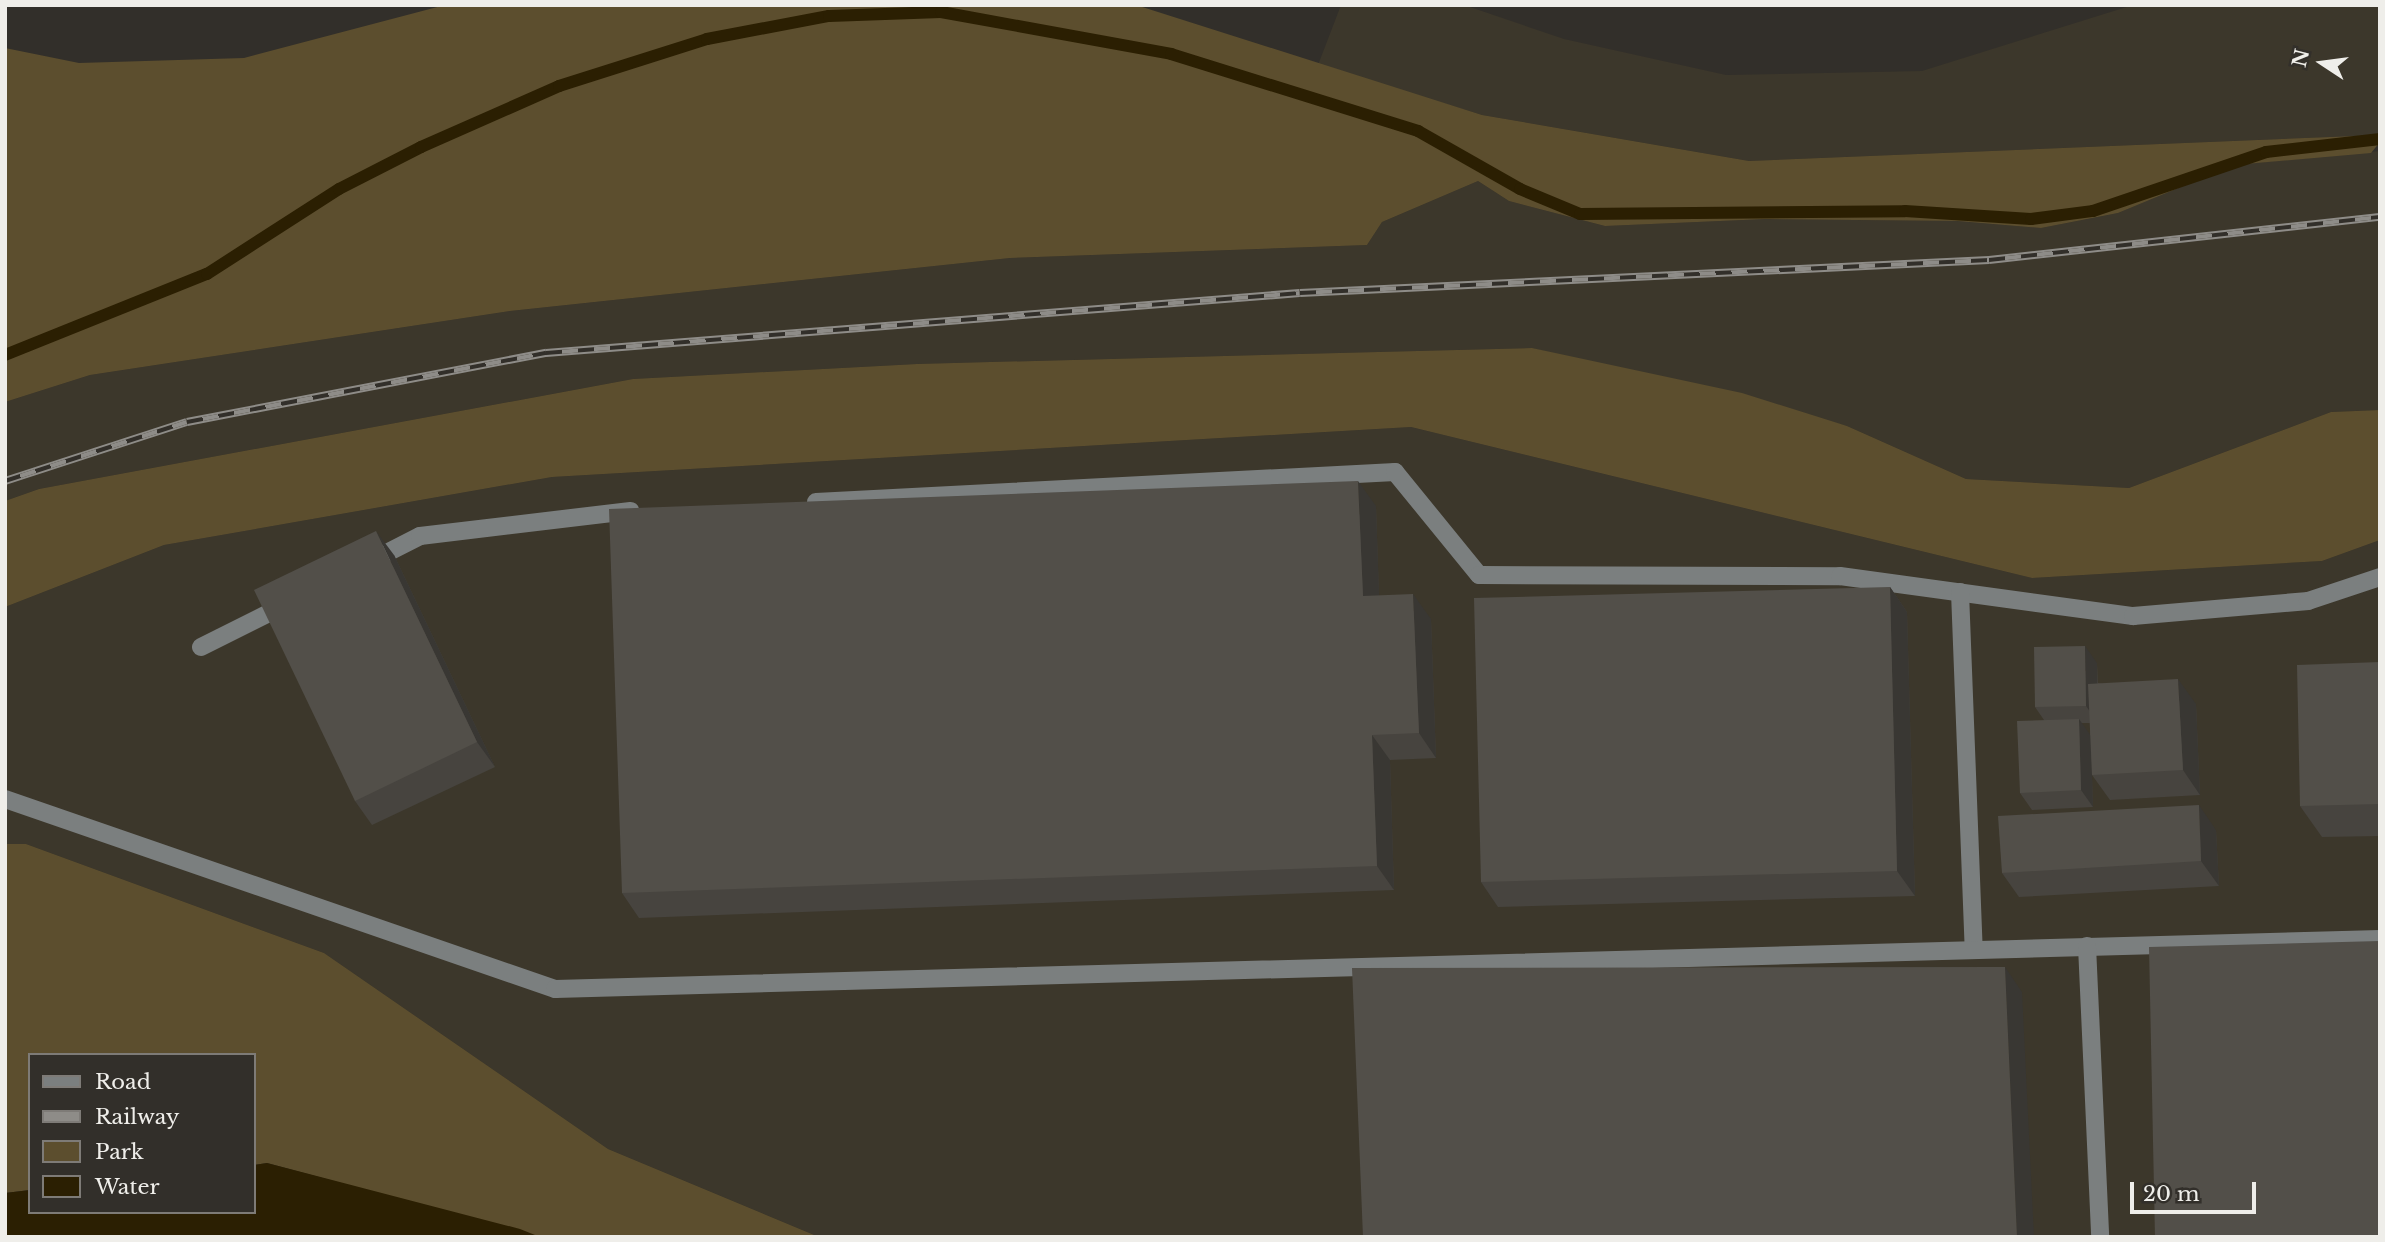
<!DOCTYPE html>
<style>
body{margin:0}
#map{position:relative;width:2385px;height:1242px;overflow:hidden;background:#322f2a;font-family:"Libre Baskerville",serif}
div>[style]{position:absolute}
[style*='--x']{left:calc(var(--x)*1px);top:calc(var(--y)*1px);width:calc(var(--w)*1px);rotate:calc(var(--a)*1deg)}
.built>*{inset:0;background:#3c372b}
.green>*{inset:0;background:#5c4e2e}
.water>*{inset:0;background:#2b1f02}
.stream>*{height:12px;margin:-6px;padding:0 6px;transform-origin:6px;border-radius:6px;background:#2b1f02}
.minor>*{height:18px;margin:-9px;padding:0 9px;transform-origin:9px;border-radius:9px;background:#7b7f7f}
.rail>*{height:8px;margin-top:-4px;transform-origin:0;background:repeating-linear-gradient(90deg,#322f2a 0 16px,#8e8c88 0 32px);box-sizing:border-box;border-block:2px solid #8e8c88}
.wall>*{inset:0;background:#47443f}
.shaded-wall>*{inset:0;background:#393733}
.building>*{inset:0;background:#524f49}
span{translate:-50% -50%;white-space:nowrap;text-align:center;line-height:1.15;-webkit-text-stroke:6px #322f2a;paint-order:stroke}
.frame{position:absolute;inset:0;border:7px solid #efeeea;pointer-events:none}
.legend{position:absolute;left:28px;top:1053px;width:228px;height:161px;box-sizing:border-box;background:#322f2a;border:2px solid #7e7b77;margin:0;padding:9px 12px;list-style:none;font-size:21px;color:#efeeea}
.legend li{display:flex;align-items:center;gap:14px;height:35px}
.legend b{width:35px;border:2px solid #7e7b77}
.north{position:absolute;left:2287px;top:28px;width:70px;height:70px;-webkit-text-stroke:5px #322f2a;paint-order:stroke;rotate:283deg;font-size:19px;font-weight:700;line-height:28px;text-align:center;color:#efeeea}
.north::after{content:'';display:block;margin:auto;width:24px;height:32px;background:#efeeea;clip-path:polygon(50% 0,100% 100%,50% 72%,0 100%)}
.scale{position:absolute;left:2130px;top:1182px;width:126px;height:32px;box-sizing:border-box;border:4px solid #efeeea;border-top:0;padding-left:9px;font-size:21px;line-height:24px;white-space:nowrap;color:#efeeea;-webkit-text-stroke:5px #322f2a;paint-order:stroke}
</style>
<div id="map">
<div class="built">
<div style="clip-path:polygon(1341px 5px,1464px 5px,1564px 39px,1726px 75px,1922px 71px,2133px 5px,2380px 5px,2380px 135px,1749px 161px,1482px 115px,1318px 65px)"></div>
<div style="clip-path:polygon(2380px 151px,2380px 410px,2331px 412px,2129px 488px,1966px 479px,1847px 426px,1532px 348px,917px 364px,633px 379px,39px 489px,5px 501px,5px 402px,90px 375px,510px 311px,1010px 258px,1367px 245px,1382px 222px,1478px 181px,1509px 201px,1605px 226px,1766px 219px,1957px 221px,2041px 228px,2118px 213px,2234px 165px)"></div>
<div style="clip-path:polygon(1411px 427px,2032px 578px,2322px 561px,2380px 540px,2380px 1237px,819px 1237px,608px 1149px,324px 953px,26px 844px,5px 844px,5px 607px,164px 545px,552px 477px)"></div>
</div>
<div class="green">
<div style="clip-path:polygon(445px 5px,1136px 5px,1482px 115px,1749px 161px,2380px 135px,2380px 142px,2371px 153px,2234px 165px,2118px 213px,2041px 228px,1957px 221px,1766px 219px,1605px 226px,1509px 201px,1478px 181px,1382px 222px,1367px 245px,1010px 258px,510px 311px,90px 375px,5px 402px,5px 48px,79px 63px,244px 58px)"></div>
<div style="clip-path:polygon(1532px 348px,1742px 393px,1847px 426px,1966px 479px,2129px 488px,2331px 412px,2380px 410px,2380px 540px,2322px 561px,2032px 578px,1411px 427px,552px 477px,164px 545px,5px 607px,5px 501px,39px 489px,633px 379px,917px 364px)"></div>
<div style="clip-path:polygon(5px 844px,26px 844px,324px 953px,608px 1149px,819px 1237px,540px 1237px,267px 1163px,254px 1165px,254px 1055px,30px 1055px,30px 1190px,5px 1193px)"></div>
</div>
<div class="water">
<div style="clip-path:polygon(267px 1163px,520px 1229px,540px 1237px,5px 1237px,5px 1193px,30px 1190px,30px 1212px,254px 1212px,254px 1165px)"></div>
</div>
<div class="stream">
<div style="--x:5;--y:355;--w:218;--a:-21.9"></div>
<div style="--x:207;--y:274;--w:157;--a:-32.8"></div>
<div style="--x:339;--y:189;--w:92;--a:-27.1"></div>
<div style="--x:421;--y:147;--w:151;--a:-23.8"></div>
<div style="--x:559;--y:86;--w:155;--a:-17.6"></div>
<div style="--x:707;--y:39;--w:124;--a:-10.7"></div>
<div style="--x:829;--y:16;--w:112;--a:-2"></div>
<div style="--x:941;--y:12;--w:234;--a:10.3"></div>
<div style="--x:1171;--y:54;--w:259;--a:17.3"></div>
<div style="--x:1418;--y:131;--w:117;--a:29.6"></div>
<div style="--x:1520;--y:189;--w:65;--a:22.6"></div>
<div style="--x:1580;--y:214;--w:325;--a:-0.5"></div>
<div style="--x:1905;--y:211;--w:126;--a:3.6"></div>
<div style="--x:2031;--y:219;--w:63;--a:-7.4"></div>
<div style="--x:2093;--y:211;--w:183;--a:-18.8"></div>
<div style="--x:2266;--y:152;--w:115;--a:-6.5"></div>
</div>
<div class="minor">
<div style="--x:816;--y:502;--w:580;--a:-2.97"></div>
<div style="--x:1395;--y:472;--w:133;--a:50.8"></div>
<div style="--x:1479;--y:575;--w:361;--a:0.2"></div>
<div style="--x:1840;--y:576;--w:296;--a:7.8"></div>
<div style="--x:2133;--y:616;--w:176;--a:-4.9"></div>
<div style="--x:2308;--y:601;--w:76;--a:-18.4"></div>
<div style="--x:369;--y:562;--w:57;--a:-27"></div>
<div style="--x:420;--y:536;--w:212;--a:-6.8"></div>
<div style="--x:1960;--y:592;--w:357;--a:87.8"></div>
<div style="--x:201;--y:647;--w:94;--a:-26.6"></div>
<div style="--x:5;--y:799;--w:582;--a:19.06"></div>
<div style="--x:555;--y:989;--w:1826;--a:-1.57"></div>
<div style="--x:2087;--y:946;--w:291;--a:87.4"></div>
</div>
<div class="rail">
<div style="--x:5;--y:481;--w:191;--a:-18"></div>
<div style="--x:187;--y:422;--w:366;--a:-10.9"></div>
<div style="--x:546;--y:353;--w:756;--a:-4.55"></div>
<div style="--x:1300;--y:293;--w:690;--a:-2.74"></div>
<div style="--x:1989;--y:260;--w:393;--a:-6.3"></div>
</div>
<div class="wall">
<div style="clip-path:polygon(1376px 506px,1379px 596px,1431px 619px,1436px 758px,1390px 760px,1394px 890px,639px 918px,622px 893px)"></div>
<div style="clip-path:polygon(394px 555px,495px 767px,372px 825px,355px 801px)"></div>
<div style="clip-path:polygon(1890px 587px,1907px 612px,1915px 896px,1498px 907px,1481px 882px)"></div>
<div style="clip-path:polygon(2380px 662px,2380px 836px,2322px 837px,2300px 806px)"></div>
<div style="clip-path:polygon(evenodd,2097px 663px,2098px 683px,2196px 704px,2200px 795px,2110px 800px,2092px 775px,2091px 748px,2093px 807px,2032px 810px,2020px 793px,2044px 720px,2035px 707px,2097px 663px,2081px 723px,2090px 723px,2090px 736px,2081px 723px)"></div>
<div style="clip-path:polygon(2216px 830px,2219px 886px,2019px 897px,2002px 873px)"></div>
</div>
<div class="shaded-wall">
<div style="clip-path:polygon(1358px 481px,1376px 506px,1380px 621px,1363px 596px)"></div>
<div style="clip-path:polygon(376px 531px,394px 555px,495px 767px,477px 742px)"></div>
<div style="clip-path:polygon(1890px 587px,1907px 612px,1915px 896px,1897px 871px)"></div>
<div style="clip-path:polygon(1413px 594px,1431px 619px,1436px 758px,1419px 733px)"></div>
<div style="clip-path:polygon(2085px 646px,2097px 663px,2098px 723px,2086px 706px)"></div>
<div style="clip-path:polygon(2178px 679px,2196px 704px,2200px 795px,2183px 770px)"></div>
<div style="clip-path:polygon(2079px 719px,2091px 736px,2093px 807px,2081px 790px)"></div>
<div style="clip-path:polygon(1372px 735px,1390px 760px,1394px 890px,1377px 866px)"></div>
<div style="clip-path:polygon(2199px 805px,2216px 830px,2219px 886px,2201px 861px)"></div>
<div style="clip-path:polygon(2005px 967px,2022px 992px,2034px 1237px,2017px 1237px)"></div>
</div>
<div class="building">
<div style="clip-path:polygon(1358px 481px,1363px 596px,1413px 594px,1419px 733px,1372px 735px,1377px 866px,622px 893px,609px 509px)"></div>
<div style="clip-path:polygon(376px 531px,477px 742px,355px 801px,254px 590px)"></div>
<div style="clip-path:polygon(1890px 587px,1897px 871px,1481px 882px,1474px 598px)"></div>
<div style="clip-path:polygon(2085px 646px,2086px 706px,2035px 707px,2034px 647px)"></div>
<div style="clip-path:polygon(2380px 662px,2380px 804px,2300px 806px,2297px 665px)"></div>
<div style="clip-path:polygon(2178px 679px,2183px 770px,2092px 775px,2088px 684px)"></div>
<div style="clip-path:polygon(2079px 719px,2081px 790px,2020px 793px,2017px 721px)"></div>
<div style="clip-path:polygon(2199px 805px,2201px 861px,2002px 873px,1998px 816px)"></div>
<div style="clip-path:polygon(2380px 941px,2380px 1237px,2155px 1237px,2149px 947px)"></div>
<div style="clip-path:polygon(2005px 967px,2017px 1237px,1363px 1237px,1352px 968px)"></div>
</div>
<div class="frame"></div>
<ul class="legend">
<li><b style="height:9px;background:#7b7f7f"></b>Road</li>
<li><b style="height:9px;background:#8e8c88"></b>Railway</li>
<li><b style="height:19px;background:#5c4e2e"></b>Park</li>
<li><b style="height:19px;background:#2b1f02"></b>Water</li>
</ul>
<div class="north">N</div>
<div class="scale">20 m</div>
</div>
